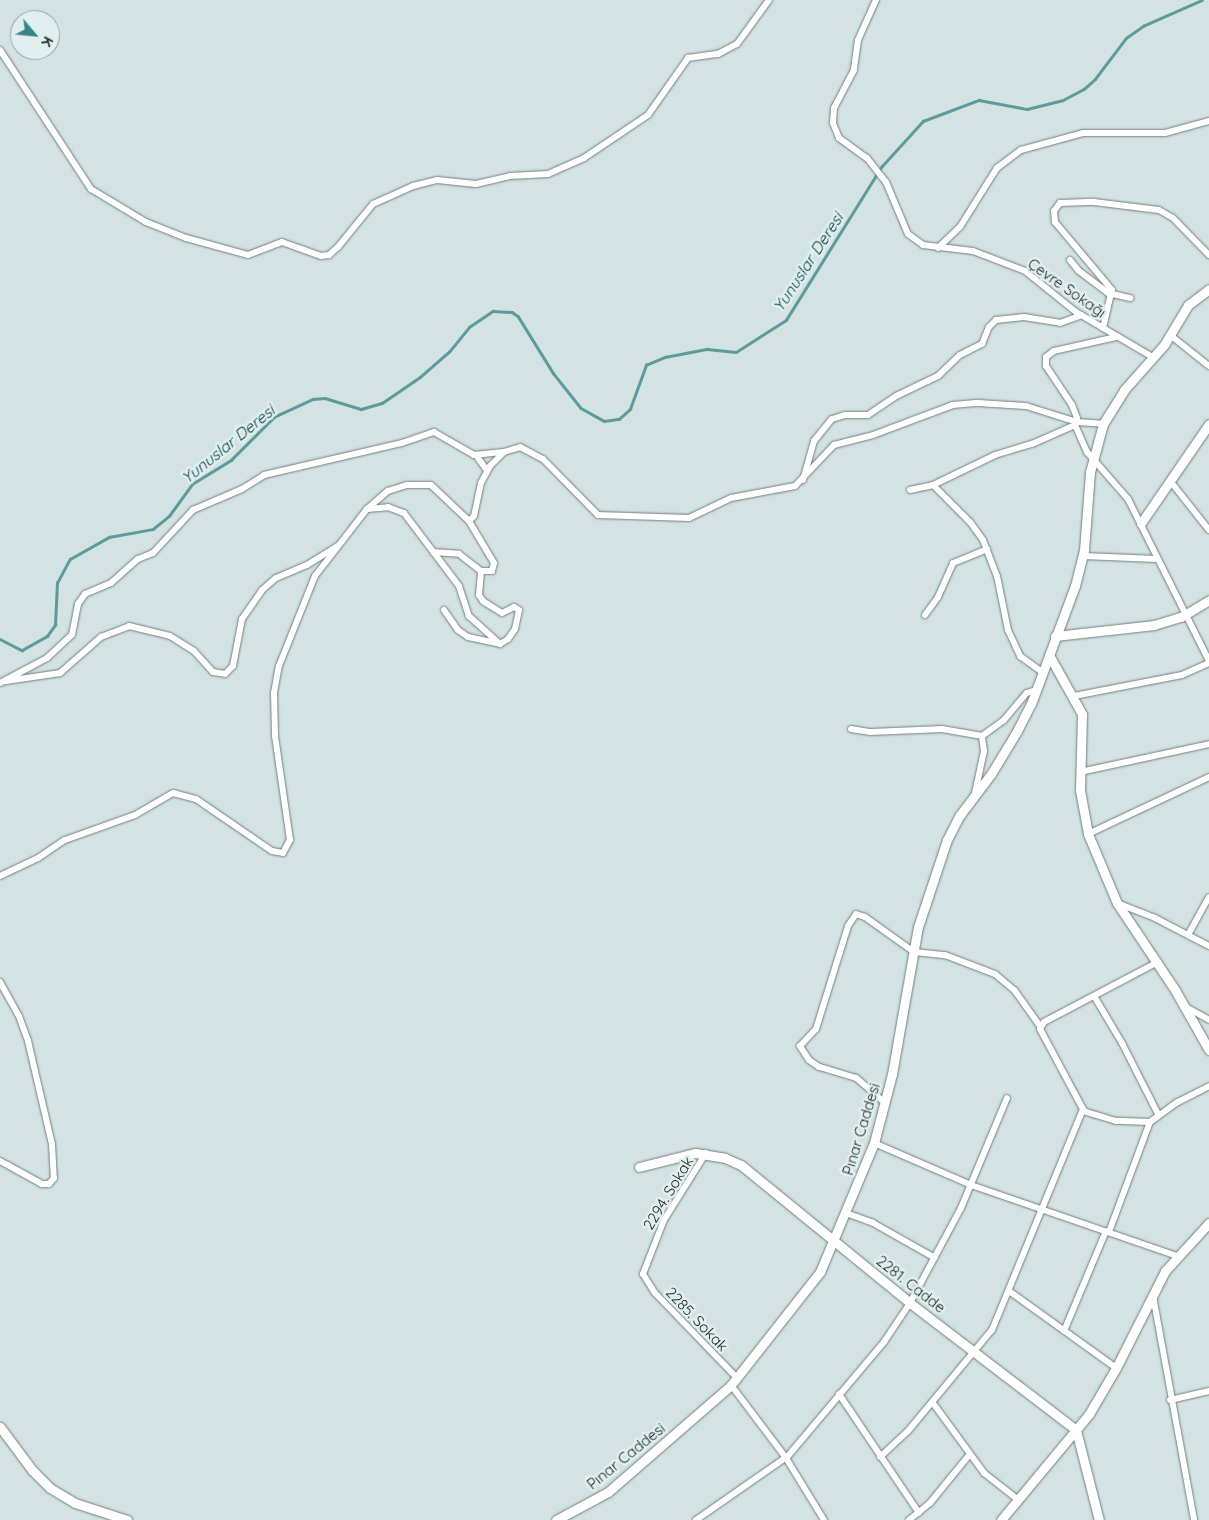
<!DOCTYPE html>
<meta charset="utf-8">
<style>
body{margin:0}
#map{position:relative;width:1209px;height:1520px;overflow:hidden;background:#d3e2e2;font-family:Quicksand,sans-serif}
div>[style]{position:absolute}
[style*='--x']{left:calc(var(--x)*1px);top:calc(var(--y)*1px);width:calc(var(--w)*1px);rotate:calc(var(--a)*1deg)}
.stream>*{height:2.5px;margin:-1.25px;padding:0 1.25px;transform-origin:1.25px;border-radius:1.25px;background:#5d9a9b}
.roads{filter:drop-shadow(0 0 1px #717e7e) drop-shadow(0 0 1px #717e7e)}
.street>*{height:6px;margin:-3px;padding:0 3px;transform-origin:3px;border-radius:3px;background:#fff}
.secondary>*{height:9px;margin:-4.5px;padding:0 4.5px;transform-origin:4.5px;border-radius:4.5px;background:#fff}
span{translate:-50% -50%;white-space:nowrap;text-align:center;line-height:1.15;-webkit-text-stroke:5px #e0efef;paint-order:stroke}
.street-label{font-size:15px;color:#212727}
.water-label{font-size:16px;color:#094445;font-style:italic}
.north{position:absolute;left:10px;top:10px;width:50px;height:50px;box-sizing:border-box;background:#e0efef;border:1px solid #949f9f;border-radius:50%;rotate:118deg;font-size:14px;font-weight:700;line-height:20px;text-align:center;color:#212727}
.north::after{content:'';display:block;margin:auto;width:18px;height:22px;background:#3b8485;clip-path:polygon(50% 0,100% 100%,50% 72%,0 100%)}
</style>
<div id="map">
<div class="stream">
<div style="--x:0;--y:639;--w:25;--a:27"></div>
<div style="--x:22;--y:650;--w:29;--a:-29"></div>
<div style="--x:47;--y:636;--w:14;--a:-54"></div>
<div style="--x:55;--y:625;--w:42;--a:-87.3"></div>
<div style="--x:57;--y:583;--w:27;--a:-62"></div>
<div style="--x:70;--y:559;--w:45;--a:-29.4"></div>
<div style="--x:109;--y:537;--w:45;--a:-10.3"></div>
<div style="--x:153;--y:529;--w:21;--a:-39"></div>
<div style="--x:169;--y:516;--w:39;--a:-54"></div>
<div style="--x:192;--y:484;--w:46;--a:-31.6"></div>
<div style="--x:231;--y:460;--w:61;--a:-45"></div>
<div style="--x:274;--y:417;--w:43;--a:-24.8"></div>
<div style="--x:313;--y:399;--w:12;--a:-5"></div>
<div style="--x:325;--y:398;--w:38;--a:17"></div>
<div style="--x:361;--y:409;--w:22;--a:-16"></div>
<div style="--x:382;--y:403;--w:46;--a:-34.4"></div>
<div style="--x:420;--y:377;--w:38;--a:-41"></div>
<div style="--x:449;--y:352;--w:32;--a:-51"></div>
<div style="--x:469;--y:327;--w:29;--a:-34"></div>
<div style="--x:493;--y:311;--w:19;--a:3"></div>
<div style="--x:512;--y:312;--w:7;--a:34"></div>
<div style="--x:518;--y:316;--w:68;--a:58.2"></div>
<div style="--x:554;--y:374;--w:43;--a:51.5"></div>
<div style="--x:581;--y:408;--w:26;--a:29"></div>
<div style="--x:604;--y:421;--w:15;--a:-8"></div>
<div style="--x:619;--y:419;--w:15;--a:-42"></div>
<div style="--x:630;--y:409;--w:47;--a:-70"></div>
<div style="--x:646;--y:365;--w:21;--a:-23"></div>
<div style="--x:665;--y:357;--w:43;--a:-10.8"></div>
<div style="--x:707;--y:349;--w:29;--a:6"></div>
<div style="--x:736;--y:352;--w:59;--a:-32.6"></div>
<div style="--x:786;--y:320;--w:181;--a:-58.1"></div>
<div style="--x:882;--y:166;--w:61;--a:-47.7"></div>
<div style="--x:923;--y:121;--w:60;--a:-20.6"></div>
<div style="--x:979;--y:100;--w:49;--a:10.6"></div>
<div style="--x:1027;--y:109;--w:37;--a:-14"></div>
<div style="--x:1063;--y:100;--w:24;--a:-28"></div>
<div style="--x:1084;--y:89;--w:15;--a:-42"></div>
<div style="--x:1095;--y:79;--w:51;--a:-52.9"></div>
<div style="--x:1126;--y:38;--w:21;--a:-35"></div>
<div style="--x:1143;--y:26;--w:64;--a:-23.8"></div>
</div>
<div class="roads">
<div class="street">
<div style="--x:876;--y:0;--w:44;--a:114.2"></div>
<div style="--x:858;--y:40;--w:30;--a:98"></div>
<div style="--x:854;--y:70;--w:43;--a:117.8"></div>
<div style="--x:834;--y:108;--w:15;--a:94"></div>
<div style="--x:833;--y:123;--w:16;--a:68"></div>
<div style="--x:839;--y:138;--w:34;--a:36"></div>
<div style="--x:867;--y:158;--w:31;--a:52"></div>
<div style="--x:886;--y:182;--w:56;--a:67.1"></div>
<div style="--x:908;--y:234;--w:19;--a:36"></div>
<div style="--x:923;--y:245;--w:50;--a:6.8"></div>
<div style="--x:973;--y:251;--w:56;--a:21"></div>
<div style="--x:1025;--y:271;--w:65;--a:38.8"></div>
<div style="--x:1076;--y:312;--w:91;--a:30.5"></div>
<div style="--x:0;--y:50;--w:166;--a:56.8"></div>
<div style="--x:91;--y:189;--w:64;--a:31"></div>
<div style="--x:146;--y:222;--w:43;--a:21.8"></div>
<div style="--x:186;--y:238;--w:64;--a:15.3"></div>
<div style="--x:248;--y:255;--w:36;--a:-21"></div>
<div style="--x:282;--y:242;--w:41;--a:19.7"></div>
<div style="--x:321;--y:256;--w:8;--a:-7"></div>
<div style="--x:329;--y:255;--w:12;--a:-42"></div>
<div style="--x:338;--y:247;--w:55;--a:-50.9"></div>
<div style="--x:373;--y:204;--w:44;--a:-24.2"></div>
<div style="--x:413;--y:186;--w:25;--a:-14"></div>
<div style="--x:437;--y:180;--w:39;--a:6"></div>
<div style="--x:476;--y:184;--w:35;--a:-13"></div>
<div style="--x:510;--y:176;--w:38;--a:-3"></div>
<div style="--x:548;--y:174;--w:39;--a:-24"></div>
<div style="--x:584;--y:158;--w:77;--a:-33.9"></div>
<div style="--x:648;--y:115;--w:70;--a:-54.9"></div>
<div style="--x:688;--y:58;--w:30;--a:-8"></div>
<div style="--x:718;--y:54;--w:21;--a:-28"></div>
<div style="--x:737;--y:44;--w:54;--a:-54"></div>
<div style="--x:938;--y:248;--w:30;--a:-44"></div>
<div style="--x:960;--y:227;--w:70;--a:-57.9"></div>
<div style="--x:997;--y:168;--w:30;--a:-37"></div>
<div style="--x:1021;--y:150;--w:64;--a:-15.3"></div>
<div style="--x:1083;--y:133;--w:82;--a:0"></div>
<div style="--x:1165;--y:133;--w:46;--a:-15.3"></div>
<div style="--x:1070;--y:260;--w:14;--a:51"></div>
<div style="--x:1079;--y:271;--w:36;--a:37"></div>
<div style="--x:1108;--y:293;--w:23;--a:13"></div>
<div style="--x:1103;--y:328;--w:39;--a:-77"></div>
<div style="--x:1112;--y:290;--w:89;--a:-130"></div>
<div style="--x:1055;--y:222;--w:11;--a:-95"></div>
<div style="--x:1054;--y:211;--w:10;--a:-53"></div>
<div style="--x:1060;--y:203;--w:34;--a:-2"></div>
<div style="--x:1094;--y:202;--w:65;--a:7"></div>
<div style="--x:1159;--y:210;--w:16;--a:30"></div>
<div style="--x:1173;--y:218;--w:52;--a:45.8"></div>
<div style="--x:1170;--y:335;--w:50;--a:38.5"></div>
<div style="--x:1075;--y:425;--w:30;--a:66"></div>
<div style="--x:1087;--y:452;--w:62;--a:48.9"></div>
<div style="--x:1128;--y:499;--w:181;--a:63.4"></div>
<div style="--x:476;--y:455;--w:19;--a:55"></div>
<div style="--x:803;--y:480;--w:41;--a:-74.2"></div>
<div style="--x:814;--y:441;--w:28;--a:-51"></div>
<div style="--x:832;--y:419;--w:14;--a:-17"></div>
<div style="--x:845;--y:415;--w:23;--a:0"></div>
<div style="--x:868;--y:415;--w:34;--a:-34"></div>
<div style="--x:896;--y:396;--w:47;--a:-25.5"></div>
<div style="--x:938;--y:376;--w:30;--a:-44"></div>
<div style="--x:960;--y:355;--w:25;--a:-27"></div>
<div style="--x:982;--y:344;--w:18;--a:-68"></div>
<div style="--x:989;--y:327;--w:10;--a:-45"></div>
<div style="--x:996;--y:320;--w:28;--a:-6"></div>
<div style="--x:1024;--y:317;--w:36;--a:9"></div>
<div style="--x:1060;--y:323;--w:23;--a:-20"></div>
<div style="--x:1171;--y:482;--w:61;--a:51.6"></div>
<div style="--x:933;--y:485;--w:52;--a:45"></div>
<div style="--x:970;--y:522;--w:22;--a:54"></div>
<div style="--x:983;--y:540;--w:39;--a:69"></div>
<div style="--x:997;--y:576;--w:55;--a:78.5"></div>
<div style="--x:1008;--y:630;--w:29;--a:65"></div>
<div style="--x:1020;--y:656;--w:27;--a:36"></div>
<div style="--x:910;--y:490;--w:24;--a:-12"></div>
<div style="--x:933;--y:485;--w:69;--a:-25.8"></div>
<div style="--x:995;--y:455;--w:39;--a:-17"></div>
<div style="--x:1032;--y:444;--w:47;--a:-23.8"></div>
<div style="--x:1075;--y:425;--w:7;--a:-74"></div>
<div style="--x:1077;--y:418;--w:14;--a:-111"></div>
<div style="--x:1072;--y:405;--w:47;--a:-123.7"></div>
<div style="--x:1046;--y:366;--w:9;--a:-90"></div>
<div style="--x:1046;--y:357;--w:10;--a:-37"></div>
<div style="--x:1054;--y:351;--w:64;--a:-12.7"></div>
<div style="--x:367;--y:509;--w:21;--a:-5"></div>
<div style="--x:388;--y:507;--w:17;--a:21"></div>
<div style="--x:404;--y:513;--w:91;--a:53"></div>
<div style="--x:459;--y:586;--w:32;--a:72"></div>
<div style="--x:469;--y:616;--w:42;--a:42.1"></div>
<div style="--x:433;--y:552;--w:26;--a:4"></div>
<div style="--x:459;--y:554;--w:28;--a:38"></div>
<div style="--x:481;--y:571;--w:11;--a:0"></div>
<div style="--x:492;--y:571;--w:8;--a:-76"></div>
<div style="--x:494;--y:563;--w:49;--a:-120.8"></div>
<div style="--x:1083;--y:556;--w:74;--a:2.3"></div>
<div style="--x:444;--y:610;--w:24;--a:55"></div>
<div style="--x:458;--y:630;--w:12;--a:35"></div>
<div style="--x:468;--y:637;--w:33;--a:12"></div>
<div style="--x:500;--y:644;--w:9;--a:-32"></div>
<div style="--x:508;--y:639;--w:12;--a:-55"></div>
<div style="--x:515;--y:629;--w:19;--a:-78"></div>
<div style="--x:519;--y:610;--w:6;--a:-149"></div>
<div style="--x:514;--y:607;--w:13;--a:153"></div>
<div style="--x:502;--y:613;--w:22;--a:-148"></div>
<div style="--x:483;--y:601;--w:7;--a:-124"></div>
<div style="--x:479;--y:595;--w:24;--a:-85"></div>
<div style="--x:925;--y:615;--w:22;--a:-54"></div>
<div style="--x:938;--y:597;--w:37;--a:-66"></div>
<div style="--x:953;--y:563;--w:37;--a:-22"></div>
<div style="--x:6;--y:681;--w:55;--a:-8.4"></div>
<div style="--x:60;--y:673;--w:55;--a:-41.3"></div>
<div style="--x:101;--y:637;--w:30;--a:-21"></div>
<div style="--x:129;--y:626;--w:42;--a:13.7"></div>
<div style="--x:170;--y:636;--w:28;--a:32"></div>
<div style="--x:194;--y:651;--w:28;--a:48"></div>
<div style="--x:213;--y:672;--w:12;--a:9"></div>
<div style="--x:225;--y:674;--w:11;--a:-45"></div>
<div style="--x:233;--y:666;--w:48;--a:-79.2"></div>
<div style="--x:242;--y:619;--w:35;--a:-55"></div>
<div style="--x:262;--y:590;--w:18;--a:-41"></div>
<div style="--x:276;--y:578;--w:34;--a:-23"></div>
<div style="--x:307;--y:565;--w:36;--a:-32"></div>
<div style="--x:0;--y:683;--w:53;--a:-28"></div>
<div style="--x:47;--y:658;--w:34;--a:-43"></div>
<div style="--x:72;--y:635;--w:32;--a:-79"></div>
<div style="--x:78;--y:604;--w:12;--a:-55"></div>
<div style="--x:85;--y:594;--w:28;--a:-23"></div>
<div style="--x:111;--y:583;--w:36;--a:-42"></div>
<div style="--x:138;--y:559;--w:16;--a:-22"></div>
<div style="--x:153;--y:553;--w:59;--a:-47.1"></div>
<div style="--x:193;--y:510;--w:53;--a:-23.2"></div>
<div style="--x:242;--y:489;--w:26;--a:-32"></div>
<div style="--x:264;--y:475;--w:142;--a:-13.1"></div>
<div style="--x:402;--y:443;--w:34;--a:-19"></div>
<div style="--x:434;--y:432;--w:46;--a:29.9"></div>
<div style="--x:474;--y:455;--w:30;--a:-6"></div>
<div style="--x:1074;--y:696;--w:110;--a:-11"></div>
<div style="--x:1182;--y:675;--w:30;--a:-24"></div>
<div style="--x:851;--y:729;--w:20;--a:9"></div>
<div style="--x:871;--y:732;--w:71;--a:-2.4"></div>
<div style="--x:942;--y:729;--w:41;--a:9.9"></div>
<div style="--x:982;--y:736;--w:27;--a:-36"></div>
<div style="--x:1004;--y:720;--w:35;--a:-50"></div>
<div style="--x:1027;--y:693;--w:9;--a:-18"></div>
<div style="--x:1080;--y:772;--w:132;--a:-12.2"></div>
<div style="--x:975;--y:793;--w:43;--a:-77.9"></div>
<div style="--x:984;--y:751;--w:15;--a:-98"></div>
<div style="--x:1088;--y:834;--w:134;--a:-25.2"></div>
<div style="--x:0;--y:876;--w:42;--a:-25.3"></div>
<div style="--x:38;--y:858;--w:32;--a:-34"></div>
<div style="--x:65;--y:840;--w:74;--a:-19.7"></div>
<div style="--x:135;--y:815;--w:44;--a:-30.1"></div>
<div style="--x:173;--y:793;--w:24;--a:15"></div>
<div style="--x:196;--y:799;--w:92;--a:34.4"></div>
<div style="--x:272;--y:851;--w:11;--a:10"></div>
<div style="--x:283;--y:853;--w:15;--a:-62"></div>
<div style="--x:290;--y:840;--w:105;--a:-98.2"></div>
<div style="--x:275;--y:736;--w:43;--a:-91.3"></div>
<div style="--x:274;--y:693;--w:27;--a:-80"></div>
<div style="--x:279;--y:666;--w:97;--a:-68.2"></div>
<div style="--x:315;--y:576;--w:85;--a:-52.2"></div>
<div style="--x:367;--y:509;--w:28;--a:-41"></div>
<div style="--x:388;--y:491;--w:20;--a:-18"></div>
<div style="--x:407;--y:485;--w:24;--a:0"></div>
<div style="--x:431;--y:485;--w:52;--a:43.5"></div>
<div style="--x:469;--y:521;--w:7;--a:-45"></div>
<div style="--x:474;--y:516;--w:34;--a:-78"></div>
<div style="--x:481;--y:483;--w:19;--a:-62"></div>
<div style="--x:490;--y:466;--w:20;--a:-45"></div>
<div style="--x:504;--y:452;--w:17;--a:-17"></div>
<div style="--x:520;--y:447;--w:26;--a:28"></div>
<div style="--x:543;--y:459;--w:78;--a:45.5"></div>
<div style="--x:598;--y:515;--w:91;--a:1.9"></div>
<div style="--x:689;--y:518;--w:47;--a:-25.5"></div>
<div style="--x:731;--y:498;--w:65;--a:-10.6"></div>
<div style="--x:795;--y:486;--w:57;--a:-46.4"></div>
<div style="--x:834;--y:445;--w:40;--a:-14.4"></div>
<div style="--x:873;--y:435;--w:85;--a:-20.6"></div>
<div style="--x:953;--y:405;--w:25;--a:-5"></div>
<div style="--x:978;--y:403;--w:48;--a:3.6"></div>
<div style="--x:1026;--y:406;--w:53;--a:17.4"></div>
<div style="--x:1077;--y:422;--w:26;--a:4"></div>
<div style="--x:1117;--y:903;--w:41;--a:21.5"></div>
<div style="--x:1155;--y:918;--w:61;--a:27.4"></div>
<div style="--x:1188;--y:935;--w:43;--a:-61.1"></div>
<div style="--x:0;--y:982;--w:39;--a:61"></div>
<div style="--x:19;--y:1016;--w:27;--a:70"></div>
<div style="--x:28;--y:1041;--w:106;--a:76.9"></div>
<div style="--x:52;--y:1144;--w:34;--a:87"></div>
<div style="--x:54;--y:1178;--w:8;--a:130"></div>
<div style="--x:49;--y:1184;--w:7;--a:180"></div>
<div style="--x:42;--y:1184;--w:48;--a:-151.3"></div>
<div style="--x:1094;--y:996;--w:55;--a:59.2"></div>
<div style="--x:1122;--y:1043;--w:80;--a:63.1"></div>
<div style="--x:1186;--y:1007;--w:26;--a:29"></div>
<div style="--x:884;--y:1102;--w:37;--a:-139"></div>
<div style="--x:856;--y:1078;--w:39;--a:-163"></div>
<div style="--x:819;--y:1067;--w:12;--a:-145"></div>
<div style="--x:809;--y:1060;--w:17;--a:-123"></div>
<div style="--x:800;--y:1046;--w:23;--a:-47"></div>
<div style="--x:816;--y:1029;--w:108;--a:-72.7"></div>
<div style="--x:848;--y:926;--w:14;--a:-56"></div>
<div style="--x:856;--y:914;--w:9;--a:18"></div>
<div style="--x:865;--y:917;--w:60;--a:35.5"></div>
<div style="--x:914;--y:952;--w:31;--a:6"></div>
<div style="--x:945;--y:955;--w:53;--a:20.8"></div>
<div style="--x:995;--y:974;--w:26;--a:40"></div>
<div style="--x:1015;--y:991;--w:43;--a:54.5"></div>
<div style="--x:1150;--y:1122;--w:34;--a:-178"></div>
<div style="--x:1116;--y:1121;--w:34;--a:-163"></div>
<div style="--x:1084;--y:1111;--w:93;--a:-118.2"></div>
<div style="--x:1040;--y:1029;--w:8;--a:-60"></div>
<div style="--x:1044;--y:1022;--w:129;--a:-27.8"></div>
<div style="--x:874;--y:1143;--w:106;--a:23.4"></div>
<div style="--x:971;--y:1185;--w:218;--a:19"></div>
<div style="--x:706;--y:1153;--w:79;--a:122.1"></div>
<div style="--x:664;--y:1220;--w:58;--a:111.3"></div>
<div style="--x:643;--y:1274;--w:22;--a:58"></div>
<div style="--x:655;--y:1293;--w:118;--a:46"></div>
<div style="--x:846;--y:1213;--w:29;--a:20"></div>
<div style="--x:873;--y:1223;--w:71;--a:29.4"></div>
<div style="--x:1109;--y:1232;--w:117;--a:-69.6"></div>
<div style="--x:1150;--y:1122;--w:34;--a:-36"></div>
<div style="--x:1178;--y:1102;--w:35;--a:-27"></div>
<div style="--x:1009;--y:1291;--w:132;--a:35.7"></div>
<div style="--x:1153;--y:1296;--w:228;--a:79.6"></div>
<div style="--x:1064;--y:1331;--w:108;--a:-67.2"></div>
<div style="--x:731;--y:1385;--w:91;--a:53"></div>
<div style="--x:786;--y:1458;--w:73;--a:58.5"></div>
<div style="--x:839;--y:1394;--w:143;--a:56.1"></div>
<div style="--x:1170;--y:1400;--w:40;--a:-13"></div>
<div style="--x:933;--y:1403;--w:87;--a:53.9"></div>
<div style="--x:984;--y:1473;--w:42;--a:38.2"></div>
<div style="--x:880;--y:1457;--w:38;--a:-43"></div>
<div style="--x:908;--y:1431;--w:131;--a:-50.3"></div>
<div style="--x:992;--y:1330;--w:239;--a:-67.6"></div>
<div style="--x:696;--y:1520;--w:112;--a:-34.8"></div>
<div style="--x:788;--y:1456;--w:149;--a:-49.9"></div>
<div style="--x:884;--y:1342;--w:47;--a:-56.3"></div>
<div style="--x:910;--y:1303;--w:108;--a:-61.8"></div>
<div style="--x:961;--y:1208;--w:119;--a:-67.3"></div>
<div style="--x:909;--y:1520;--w:27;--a:-39"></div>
<div style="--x:930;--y:1503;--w:63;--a:-50.8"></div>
</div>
<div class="secondary">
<div style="--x:1141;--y:523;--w:120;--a:-55.5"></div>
<div style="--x:1055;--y:636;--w:100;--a:-6.3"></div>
<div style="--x:1154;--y:625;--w:28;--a:-17"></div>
<div style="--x:1181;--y:617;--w:33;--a:-31"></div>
<div style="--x:1049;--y:655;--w:68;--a:60.8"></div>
<div style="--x:1082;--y:714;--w:76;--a:91.5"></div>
<div style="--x:1080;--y:790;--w:45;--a:79.7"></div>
<div style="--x:1088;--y:834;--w:75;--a:67.2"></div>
<div style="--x:1117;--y:903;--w:105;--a:56.3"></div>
<div style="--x:1175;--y:990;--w:69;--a:60.5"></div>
<div style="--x:639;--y:1167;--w:58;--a:-14"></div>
<div style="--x:695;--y:1153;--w:30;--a:9"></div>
<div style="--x:725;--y:1158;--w:17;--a:24"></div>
<div style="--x:741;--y:1165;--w:218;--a:39.2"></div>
<div style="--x:910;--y:1303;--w:209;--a:37.4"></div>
<div style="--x:1076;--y:1430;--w:93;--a:75.7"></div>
<div style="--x:0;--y:1427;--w:54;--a:53.3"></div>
<div style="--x:32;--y:1470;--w:25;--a:45"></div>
<div style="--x:50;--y:1488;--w:29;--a:31"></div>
<div style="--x:75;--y:1503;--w:55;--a:18.1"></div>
<div style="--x:556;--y:1520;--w:59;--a:-28.3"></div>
<div style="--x:608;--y:1492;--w:163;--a:-41"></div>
<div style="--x:731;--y:1385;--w:144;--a:-51.8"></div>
<div style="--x:820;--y:1272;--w:140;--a:-67.3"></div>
<div style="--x:874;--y:1143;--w:71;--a:-75.4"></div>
<div style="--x:892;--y:1074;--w:149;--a:-80"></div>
<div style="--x:918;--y:927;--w:92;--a:-71.6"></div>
<div style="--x:947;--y:840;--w:28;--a:-63"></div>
<div style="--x:960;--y:815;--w:51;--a:-52.9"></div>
<div style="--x:991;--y:774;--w:50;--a:-58.8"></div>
<div style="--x:1017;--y:731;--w:30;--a:-63"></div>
<div style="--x:1031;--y:704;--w:126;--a:-69.6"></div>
<div style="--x:1075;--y:586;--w:37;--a:-76"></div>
<div style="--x:1084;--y:550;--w:78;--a:-85.6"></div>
<div style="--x:1090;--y:472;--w:50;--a:-74.8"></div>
<div style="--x:1103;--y:424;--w:40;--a:-58"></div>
<div style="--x:1124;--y:390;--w:60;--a:-48.4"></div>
<div style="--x:1164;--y:345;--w:47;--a:-59"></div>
<div style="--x:1188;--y:305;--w:26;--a:-37"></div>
<div style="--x:1001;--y:1520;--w:138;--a:-50.3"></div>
<div style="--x:1089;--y:1414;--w:53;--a:-59.6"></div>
<div style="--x:1116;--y:1368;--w:109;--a:-63.2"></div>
<div style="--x:1165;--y:1271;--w:65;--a:-47.5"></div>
</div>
</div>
<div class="street-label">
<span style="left:1067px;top:288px;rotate:35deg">Çevre Sokağı</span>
<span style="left:861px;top:1129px;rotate:-73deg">Pınar Caddesi</span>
<span style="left:668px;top:1193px;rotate:-59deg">2294. Sokak</span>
<span style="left:911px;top:1284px;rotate:38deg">2281. Cadde</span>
<span style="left:697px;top:1319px;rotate:46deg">2285. Sokak</span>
<span style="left:626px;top:1456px;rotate:-39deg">Pınar Caddesi</span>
</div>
<div class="water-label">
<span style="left:808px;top:262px;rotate:-57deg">Yunuslar Deresi</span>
<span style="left:228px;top:444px;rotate:-39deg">Yunuslar Deresi</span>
</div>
<div class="north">K</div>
</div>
